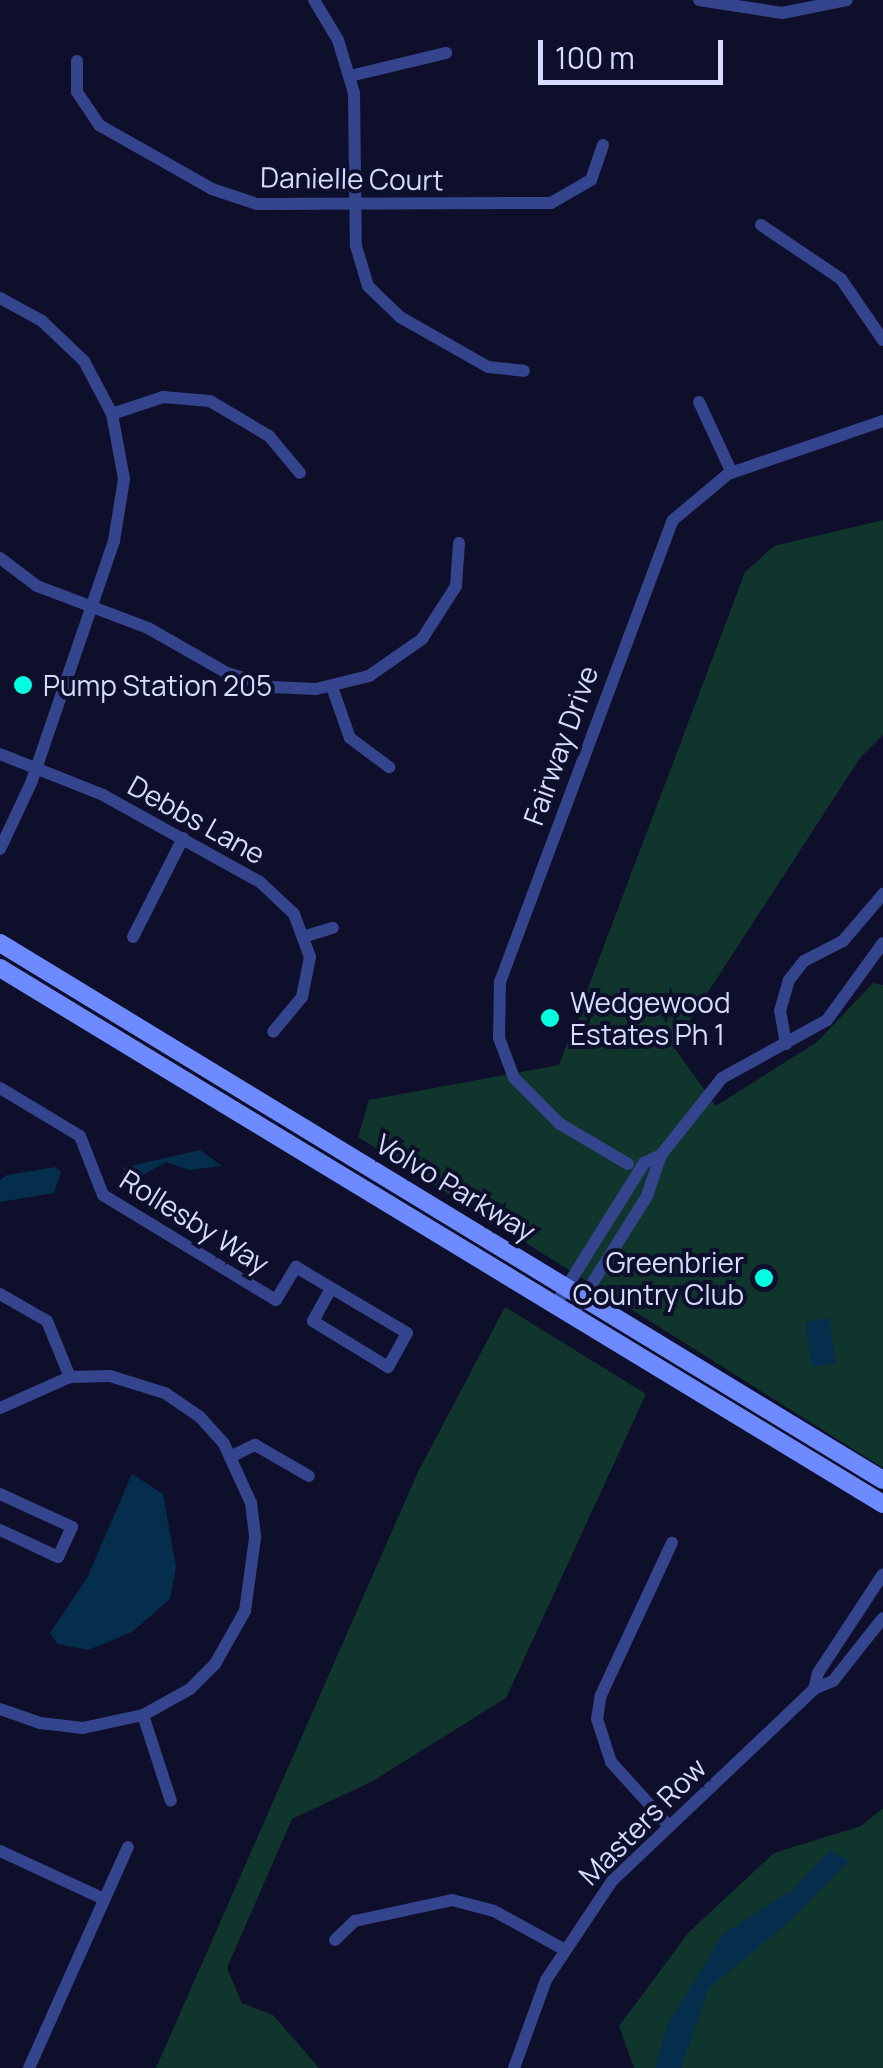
<!DOCTYPE html>
<style>
body{margin:0}
#map{position:relative;width:883px;height:2068px;overflow:hidden;background:#0e0f2a;font-family:Manrope,sans-serif}
div>[style]{position:absolute}
[style*='--x']{left:calc(var(--x)*1px);top:calc(var(--y)*1px);width:calc(var(--w)*1px);rotate:calc(var(--a)*1deg)}
.green>*{inset:0;background:#10352c}
.water>*{inset:0;background:#052e4c}
.street>*{height:12px;margin:-6px;padding:0 6px;transform-origin:6px;border-radius:6px;background:#34448d}
.secondary>*{height:18px;margin:-9px;padding:0 9px;transform-origin:9px;border-radius:9px;background:#6e8aff}
.dots>*{width:28px;height:28px;translate:-50% -50%;box-sizing:border-box;border:5px solid #0e0f2a;border-radius:50%}
span{translate:-50% -50%;white-space:nowrap;text-align:center;line-height:1.15;-webkit-text-stroke:8px #0e0f2a;paint-order:stroke}
.street-label{font-size:28px;color:#d7dbff}
.poi-label{font-size:28px;color:#d7dbff}
.left{translate:0 -50%;text-align:left}
.right{translate:-100% -50%;text-align:right}
.scale{position:absolute;left:538px;top:40px;width:185px;height:45px;box-sizing:border-box;border:5px solid #d7dbff;border-top:0;padding-left:12px;font-size:30px;line-height:35px;white-space:nowrap;color:#d7dbff;-webkit-text-stroke:8px #0e0f2a;paint-order:stroke}
</style>
<div id="map">
<div class="green">
<div style="clip-path:polygon(883px 520px,883px 735px,860px 758px,673px 1046px,716px 1106px,817px 1042px,873px 983px,883px 985px,883px 1468px,358px 1137px,369px 1100px,559px 1065px,745px 572px,774px 546px)"></div>
<div style="clip-path:polygon(505px 1307px,646px 1394px,506px 1698px,371px 1782px,292px 1819px,227px 1968px,242px 2003px,273px 2015px,319px 2068px,156px 2068px,418px 1472px)"></div>
<div style="clip-path:polygon(883px 1808px,883px 2068px,634px 2068px,619px 2026px,689px 1932px,774px 1853px,861px 1826px)"></div>
</div>
<div class="water">
<div style="clip-path:polygon(200px 1150px,222px 1166px,189px 1170px,166px 1162px,133px 1181px,122px 1168px)"></div>
<div style="clip-path:polygon(55px 1167px,61px 1172px,54px 1193px,0 1202px,0 1180px,7px 1175px)"></div>
<div style="clip-path:polygon(829px 1318px,836px 1363px,812px 1367px,805px 1322px)"></div>
<div style="clip-path:polygon(132px 1474px,163px 1494px,176px 1567px,170px 1599px,132px 1632px,88px 1650px,58px 1644px,50px 1633px,87px 1578px)"></div>
<div style="clip-path:polygon(830px 1850px,849px 1861px,790px 1921px,709px 1988px,681px 2068px,655px 2068px,667px 2026px,723px 1934px,794px 1889px)"></div>
</div>
<div class="street">
<div style="--x:314;--y:0;--w:47;--a:59"></div>
<div style="--x:338;--y:40;--w:55;--a:73.2"></div>
<div style="--x:354;--y:93;--w:153;--a:89.3"></div>
<div style="--x:356;--y:246;--w:42;--a:73.3"></div>
<div style="--x:368;--y:286;--w:45;--a:44.1"></div>
<div style="--x:400;--y:317;--w:101;--a:29.6"></div>
<div style="--x:488;--y:367;--w:36;--a:6"></div>
<div style="--x:699;--y:0;--w:84;--a:8.9"></div>
<div style="--x:782;--y:13;--w:66;--a:-11.3"></div>
<div style="--x:77;--y:61;--w:31;--a:90"></div>
<div style="--x:77;--y:92;--w:40;--a:56"></div>
<div style="--x:99;--y:125;--w:130;--a:29.5"></div>
<div style="--x:212;--y:189;--w:47;--a:18.4"></div>
<div style="--x:257;--y:204;--w:294;--a:-0.2"></div>
<div style="--x:551;--y:203;--w:46;--a:-29.9"></div>
<div style="--x:591;--y:180;--w:37;--a:-71"></div>
<div style="--x:350;--y:76;--w:99;--a:-13.5"></div>
<div style="--x:761;--y:225;--w:97;--a:34"></div>
<div style="--x:841;--y:279;--w:74;--a:55.5"></div>
<div style="--x:0;--y:298;--w:48;--a:28.7"></div>
<div style="--x:42;--y:321;--w:58;--a:43.6"></div>
<div style="--x:84;--y:361;--w:60;--a:62.2"></div>
<div style="--x:112;--y:414;--w:66;--a:79.5"></div>
<div style="--x:124;--y:479;--w:63;--a:99.2"></div>
<div style="--x:114;--y:541;--w:254;--a:108.9"></div>
<div style="--x:32;--y:781;--w:75;--a:115.2"></div>
<div style="--x:699;--y:402;--w:78;--a:65.1"></div>
<div style="--x:112;--y:414;--w:54;--a:-18.4"></div>
<div style="--x:163;--y:397;--w:47;--a:4.9"></div>
<div style="--x:210;--y:401;--w:69;--a:30.7"></div>
<div style="--x:269;--y:436;--w:48;--a:50"></div>
<div style="--x:0;--y:558;--w:46;--a:37.1"></div>
<div style="--x:37;--y:586;--w:119;--a:20.7"></div>
<div style="--x:148;--y:628;--w:91;--a:29.7"></div>
<div style="--x:227;--y:673;--w:48;--a:16.9"></div>
<div style="--x:273;--y:687;--w:43;--a:2.7"></div>
<div style="--x:316;--y:689;--w:55;--a:-13.8"></div>
<div style="--x:369;--y:676;--w:65;--a:-34.9"></div>
<div style="--x:422;--y:639;--w:63;--a:-57.3"></div>
<div style="--x:456;--y:586;--w:43;--a:-86"></div>
<div style="--x:332;--y:687;--w:54;--a:70.6"></div>
<div style="--x:350;--y:738;--w:49;--a:36.6"></div>
<div style="--x:0;--y:754;--w:111;--a:21.7"></div>
<div style="--x:103;--y:795;--w:179;--a:29"></div>
<div style="--x:260;--y:882;--w:47;--a:43.3"></div>
<div style="--x:294;--y:914;--w:46;--a:69.6"></div>
<div style="--x:310;--y:957;--w:41;--a:101.3"></div>
<div style="--x:302;--y:997;--w:45;--a:129.6"></div>
<div style="--x:306;--y:936;--w:28;--a:-17"></div>
<div style="--x:133;--y:937;--w:111;--a:-63.2"></div>
<div style="--x:786;--y:1044;--w:34;--a:-100"></div>
<div style="--x:780;--y:1011;--w:32;--a:-74"></div>
<div style="--x:789;--y:980;--w:24;--a:-52"></div>
<div style="--x:804;--y:961;--w:44;--a:-27.1"></div>
<div style="--x:843;--y:941;--w:62;--a:-49.6"></div>
<div style="--x:0;--y:1088;--w:93;--a:31"></div>
<div style="--x:80;--y:1136;--w:63;--a:68.7"></div>
<div style="--x:103;--y:1195;--w:202;--a:31.3"></div>
<div style="--x:276;--y:1300;--w:39;--a:-59"></div>
<div style="--x:296;--y:1267;--w:129;--a:30.7"></div>
<div style="--x:407;--y:1333;--w:39;--a:119"></div>
<div style="--x:388;--y:1367;--w:88;--a:-148.5"></div>
<div style="--x:313;--y:1321;--w:37;--a:-61"></div>
<div style="--x:661;--y:1155;--w:98;--a:-51.6"></div>
<div style="--x:722;--y:1078;--w:120;--a:-28.9"></div>
<div style="--x:827;--y:1020;--w:95;--a:-54"></div>
<div style="--x:628;--y:1164;--w:79;--a:-149.5"></div>
<div style="--x:560;--y:1124;--w:65;--a:-135"></div>
<div style="--x:514;--y:1078;--w:43;--a:-110.6"></div>
<div style="--x:499;--y:1038;--w:56;--a:-89"></div>
<div style="--x:500;--y:982;--w:493;--a:-69.5"></div>
<div style="--x:673;--y:520;--w:72;--a:-39.9"></div>
<div style="--x:728;--y:474;--w:164;--a:-18.9"></div>
<div style="--x:0;--y:1294;--w:54;--a:29.9"></div>
<div style="--x:47;--y:1321;--w:61;--a:67.7"></div>
<div style="--x:556;--y:1304;--w:166;--a:-58"></div>
<div style="--x:644;--y:1163;--w:19;--a:-25"></div>
<div style="--x:661;--y:1155;--w:43;--a:108.9"></div>
<div style="--x:647;--y:1196;--w:139;--a:122.1"></div>
<div style="--x:0;--y:1408;--w:77;--a:-23.9"></div>
<div style="--x:70;--y:1377;--w:40;--a:-1.4"></div>
<div style="--x:110;--y:1376;--w:58;--a:17.2"></div>
<div style="--x:165;--y:1393;--w:42;--a:34.4"></div>
<div style="--x:200;--y:1417;--w:36;--a:48"></div>
<div style="--x:224;--y:1444;--w:65;--a:65.4"></div>
<div style="--x:251;--y:1503;--w:35;--a:83"></div>
<div style="--x:255;--y:1538;--w:74;--a:97.8"></div>
<div style="--x:245;--y:1611;--w:61;--a:119.5"></div>
<div style="--x:215;--y:1664;--w:35;--a:135"></div>
<div style="--x:190;--y:1689;--w:54;--a:151"></div>
<div style="--x:143;--y:1715;--w:61;--a:167.8"></div>
<div style="--x:83;--y:1728;--w:43;--a:-173.4"></div>
<div style="--x:40;--y:1723;--w:42;--a:-160.7"></div>
<div style="--x:230;--y:1457;--w:28;--a:-26"></div>
<div style="--x:255;--y:1445;--w:62;--a:29.9"></div>
<div style="--x:0;--y:1494;--w:79;--a:24.6"></div>
<div style="--x:72;--y:1527;--w:33;--a:115"></div>
<div style="--x:58;--y:1557;--w:64;--a:-155"></div>
<div style="--x:814;--y:1689;--w:16;--a:-76"></div>
<div style="--x:818;--y:1673;--w:118;--a:-56.7"></div>
<div style="--x:143;--y:1715;--w:90;--a:72"></div>
<div style="--x:668;--y:1825;--w:85;--a:-132.1"></div>
<div style="--x:611;--y:1762;--w:45;--a:-108"></div>
<div style="--x:597;--y:1719;--w:24;--a:-81"></div>
<div style="--x:601;--y:1695;--w:168;--a:-65"></div>
<div style="--x:0;--y:1851;--w:115;--a:24.8"></div>
<div style="--x:335;--y:1940;--w:28;--a:-44"></div>
<div style="--x:355;--y:1921;--w:99;--a:-12.2"></div>
<div style="--x:452;--y:1900;--w:43;--a:14.7"></div>
<div style="--x:494;--y:1911;--w:79;--a:28.8"></div>
<div style="--x:29;--y:2068;--w:242;--a:-65.9"></div>
<div style="--x:514;--y:2068;--w:94;--a:-70"></div>
<div style="--x:546;--y:1980;--w:119;--a:-56.3"></div>
<div style="--x:612;--y:1881;--w:279;--a:-43.5"></div>
<div style="--x:814;--y:1689;--w:21;--a:-23"></div>
<div style="--x:833;--y:1681;--w:80;--a:-51.6"></div>
</div>
<div class="secondary">
<div style="--x:0;--y:943;--w:1033;--a:31.31"></div>
<div style="--x:0;--y:968;--w:1033;--a:31.26"></div>
</div>
<div class="dots">
<div style="left:23px;top:685px;background:#03ffe2"></div>
<div style="left:550px;top:1018px;background:#03ffe2"></div>
<div style="left:764px;top:1278px;background:#03ffe2"></div>
</div>
<div class="street-label">
<span style="left:352px;top:178px;rotate:1deg">Danielle Court</span>
<span style="left:560px;top:745px;rotate:-70deg">Fairway Drive</span>
<span style="left:197px;top:819px;rotate:29deg">Debbs Lane</span>
<span style="left:456px;top:1187px;rotate:31deg">Volvo Parkway</span>
<span style="left:195px;top:1221px;rotate:32deg">Rollesby Way</span>
<span style="left:642px;top:1821px;rotate:-45deg">Masters Row</span>
</div>
<div class="poi-label">
<span class="left" style="left:43px;top:685px">Pump Station 205</span>
<span class="left" style="left:570px;top:1018px">Wedgewood<br>Estates Ph 1</span>
<span class="right" style="left:744px;top:1278px">Greenbrier<br>Country Club</span>
</div>
<div class="scale">100 m</div>
</div>
